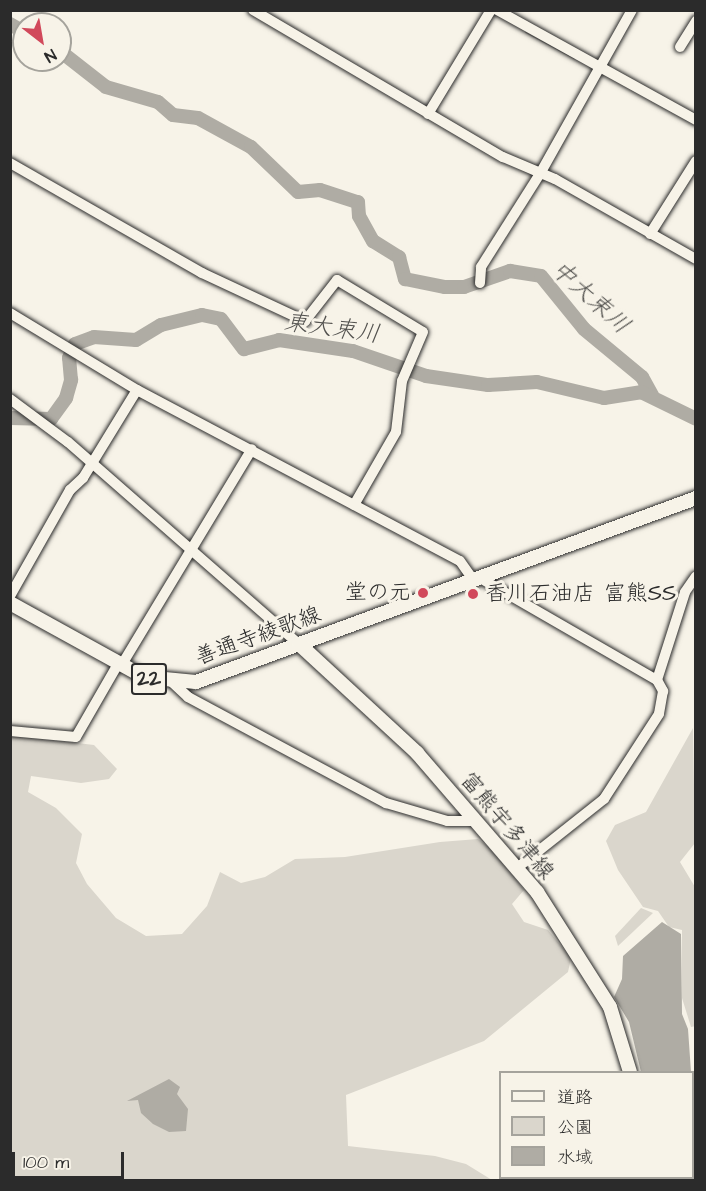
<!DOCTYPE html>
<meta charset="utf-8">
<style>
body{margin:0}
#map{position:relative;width:706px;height:1191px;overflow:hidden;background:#f7f3e8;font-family:"Architects Daughter","Klee One",sans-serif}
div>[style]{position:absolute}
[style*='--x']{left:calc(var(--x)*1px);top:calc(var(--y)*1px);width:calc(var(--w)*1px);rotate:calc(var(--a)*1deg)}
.green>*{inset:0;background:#dad6cc}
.water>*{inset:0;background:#afaca4}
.stream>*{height:2px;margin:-1px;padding:0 1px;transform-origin:1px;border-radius:1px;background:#afaca4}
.river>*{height:14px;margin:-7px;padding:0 7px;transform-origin:7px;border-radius:7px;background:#afaca4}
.roads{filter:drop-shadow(0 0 2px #2b2b2b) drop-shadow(0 0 2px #2b2b2b)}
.minor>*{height:10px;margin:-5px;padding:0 5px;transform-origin:5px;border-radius:5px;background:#f7f3e8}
.major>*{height:14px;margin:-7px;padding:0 7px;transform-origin:7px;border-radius:7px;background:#f7f3e8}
.dots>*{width:16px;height:16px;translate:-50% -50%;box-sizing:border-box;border:3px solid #f7f3e8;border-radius:50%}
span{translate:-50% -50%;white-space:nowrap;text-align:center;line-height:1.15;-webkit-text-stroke:6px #f7f3e8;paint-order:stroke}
.shield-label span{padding:2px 4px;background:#f7f3e8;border:2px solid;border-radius:4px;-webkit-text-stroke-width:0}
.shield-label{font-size:21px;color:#2b2b2b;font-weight:700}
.poi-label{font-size:22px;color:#2b2b2b}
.right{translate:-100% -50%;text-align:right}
.left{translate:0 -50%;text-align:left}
.street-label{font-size:22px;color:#2b2b2b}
.water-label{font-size:24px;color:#53524f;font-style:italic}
.frame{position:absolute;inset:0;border:12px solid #2b2b2b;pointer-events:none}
.legend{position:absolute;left:499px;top:1071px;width:195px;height:108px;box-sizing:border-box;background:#f7f3e8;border:2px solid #a5a39c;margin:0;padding:8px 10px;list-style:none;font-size:18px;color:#2b2b2b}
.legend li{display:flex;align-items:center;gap:12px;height:30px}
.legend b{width:30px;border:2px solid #a5a39c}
.north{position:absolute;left:12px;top:12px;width:60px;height:60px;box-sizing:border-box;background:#f7f3e8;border:2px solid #a5a39c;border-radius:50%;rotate:149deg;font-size:16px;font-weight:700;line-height:24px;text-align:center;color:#2b2b2b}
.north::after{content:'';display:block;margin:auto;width:21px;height:27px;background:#d1495b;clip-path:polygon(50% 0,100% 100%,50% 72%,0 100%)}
.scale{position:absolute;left:12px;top:1152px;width:112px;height:27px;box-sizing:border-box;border:3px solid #2b2b2b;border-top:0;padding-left:8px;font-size:18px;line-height:21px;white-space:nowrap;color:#2b2b2b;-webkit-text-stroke:4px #f7f3e8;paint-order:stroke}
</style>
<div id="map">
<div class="green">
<div style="clip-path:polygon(693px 728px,695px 843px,680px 862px,695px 887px,696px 1026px,691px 1027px,682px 998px,682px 930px,669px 927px,658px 911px,643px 907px,618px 870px,606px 841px,615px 825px,646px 812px)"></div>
<div style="clip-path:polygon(10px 735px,94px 745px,117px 769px,109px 779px,81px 783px,31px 776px,28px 792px,56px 808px,82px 834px,76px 863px,87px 884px,116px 918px,146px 936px,182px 934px,207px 906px,220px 872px,241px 883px,265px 877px,295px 859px,345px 857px,440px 842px,478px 839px,495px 852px,524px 890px,512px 904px,524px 922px,548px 930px,571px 958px,568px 972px,484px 1041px,346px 1095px,348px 1146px,435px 1156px,466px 1164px,492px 1180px,11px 1180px)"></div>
<div style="clip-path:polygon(641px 908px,653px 913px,618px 946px,615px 936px)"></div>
</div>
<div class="water">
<div style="clip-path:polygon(662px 922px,681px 934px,682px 1014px,688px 1029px,691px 1072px,641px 1072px,629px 1022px,614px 997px,622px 979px,623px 956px)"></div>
<div style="clip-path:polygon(169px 1079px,180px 1087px,177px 1094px,188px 1109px,186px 1131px,169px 1132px,153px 1124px,141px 1113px,138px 1100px,127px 1101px)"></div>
</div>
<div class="stream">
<div style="--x:526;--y:32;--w:55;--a:28.4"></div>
</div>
<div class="river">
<div style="--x:10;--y:24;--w:16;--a:30"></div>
<div style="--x:60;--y:51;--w:58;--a:38"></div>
<div style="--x:106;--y:87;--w:54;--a:16.1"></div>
<div style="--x:158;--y:102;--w:20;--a:41"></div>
<div style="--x:173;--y:115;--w:25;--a:7"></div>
<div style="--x:198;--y:118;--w:60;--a:28.7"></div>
<div style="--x:251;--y:147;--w:65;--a:43.8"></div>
<div style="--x:298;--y:192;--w:22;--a:-5"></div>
<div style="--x:320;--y:190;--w:40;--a:18"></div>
<div style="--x:358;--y:202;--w:14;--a:86"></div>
<div style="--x:359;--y:216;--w:29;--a:61"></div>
<div style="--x:373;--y:241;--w:31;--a:32"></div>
<div style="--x:399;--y:257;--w:23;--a:75"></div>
<div style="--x:405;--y:279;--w:41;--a:11.3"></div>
<div style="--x:445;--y:287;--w:19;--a:0"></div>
<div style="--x:464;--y:287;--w:49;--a:-19.2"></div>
<div style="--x:510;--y:271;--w:31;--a:9"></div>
<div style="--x:541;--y:276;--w:68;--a:50.9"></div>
<div style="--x:584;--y:329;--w:75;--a:39.6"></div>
<div style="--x:642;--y:377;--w:21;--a:61"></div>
<div style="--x:10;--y:418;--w:41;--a:1.4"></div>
<div style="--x:51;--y:419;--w:26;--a:-54"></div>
<div style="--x:66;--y:398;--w:19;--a:-74"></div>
<div style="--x:71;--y:380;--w:22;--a:-95"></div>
<div style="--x:69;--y:358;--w:15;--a:-67"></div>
<div style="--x:75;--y:344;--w:20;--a:-20"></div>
<div style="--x:94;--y:337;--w:42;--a:4.1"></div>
<div style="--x:136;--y:340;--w:29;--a:-31"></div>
<div style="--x:161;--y:325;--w:42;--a:-13.7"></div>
<div style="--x:202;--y:315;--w:19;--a:12"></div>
<div style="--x:221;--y:319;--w:38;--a:53"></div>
<div style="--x:244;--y:349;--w:36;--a:-14"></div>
<div style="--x:279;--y:340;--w:75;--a:8.5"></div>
<div style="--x:353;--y:351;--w:77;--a:18.9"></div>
<div style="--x:426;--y:376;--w:63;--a:8.3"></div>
<div style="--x:488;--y:385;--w:49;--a:-3.5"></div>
<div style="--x:537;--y:382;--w:69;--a:13.4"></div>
<div style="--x:604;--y:398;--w:37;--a:-9"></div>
<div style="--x:641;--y:392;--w:61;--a:26.1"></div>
</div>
<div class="roads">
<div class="minor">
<div style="--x:253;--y:10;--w:290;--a:30.5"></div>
<div style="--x:503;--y:157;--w:56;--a:22.9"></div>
<div style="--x:555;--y:179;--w:162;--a:29.6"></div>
<div style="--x:497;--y:10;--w:118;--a:29"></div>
<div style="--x:600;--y:67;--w:65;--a:-60.7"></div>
<div style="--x:680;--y:47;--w:31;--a:-58"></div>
<div style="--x:428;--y:114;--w:122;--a:-58.8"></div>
<div style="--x:10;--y:163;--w:221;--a:29.8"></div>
<div style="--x:202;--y:273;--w:114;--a:25"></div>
<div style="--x:305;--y:321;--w:52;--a:-52"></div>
<div style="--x:337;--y:280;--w:100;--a:31.2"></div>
<div style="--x:423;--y:332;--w:53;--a:113.2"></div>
<div style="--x:402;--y:381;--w:51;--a:96.7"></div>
<div style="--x:396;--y:432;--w:84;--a:119.9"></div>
<div style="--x:650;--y:234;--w:86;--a:-57.8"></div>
<div style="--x:480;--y:283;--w:16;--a:-86"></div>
<div style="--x:481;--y:267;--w:112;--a:-57.7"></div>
<div style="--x:541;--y:172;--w:120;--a:-60.7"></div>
<div style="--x:600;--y:67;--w:110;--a:28.9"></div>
<div style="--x:10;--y:313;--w:149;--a:31.2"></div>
<div style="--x:137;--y:390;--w:365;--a:27.9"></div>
<div style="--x:460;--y:561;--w:24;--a:55"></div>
<div style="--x:10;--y:399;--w:72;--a:36.6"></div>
<div style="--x:68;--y:442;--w:307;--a:41.2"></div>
<div style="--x:480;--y:578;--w:204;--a:30"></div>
<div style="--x:657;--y:680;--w:13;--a:61"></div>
<div style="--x:663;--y:691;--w:23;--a:100"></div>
<div style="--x:659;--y:714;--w:101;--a:122.9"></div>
<div style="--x:604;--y:799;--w:111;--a:141.6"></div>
<div style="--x:10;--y:596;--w:122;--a:-60.5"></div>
<div style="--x:70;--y:490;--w:18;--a:-43"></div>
<div style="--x:83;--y:478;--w:103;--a:-58.5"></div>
<div style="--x:121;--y:666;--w:253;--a:-58.9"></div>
<div style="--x:657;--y:680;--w:92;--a:-72.3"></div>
<div style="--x:685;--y:592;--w:19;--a:-55"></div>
<div style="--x:172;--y:682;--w:22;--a:43"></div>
<div style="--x:188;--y:697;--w:225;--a:28.2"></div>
<div style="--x:386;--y:803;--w:64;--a:16.4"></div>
<div style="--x:447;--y:821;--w:29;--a:0"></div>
<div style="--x:10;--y:731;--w:66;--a:5.2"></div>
<div style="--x:76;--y:737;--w:84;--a:-60.1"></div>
</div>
<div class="major">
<div style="--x:10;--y:603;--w:153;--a:28.9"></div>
<div style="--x:144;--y:677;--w:52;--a:5.5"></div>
<div style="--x:196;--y:682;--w:533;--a:-20.2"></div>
<div style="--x:299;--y:644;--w:161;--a:42.7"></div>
<div style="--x:417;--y:753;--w:184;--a:49.2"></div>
<div style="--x:537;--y:892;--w:136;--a:57.6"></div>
<div style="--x:610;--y:1007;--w:68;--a:72.9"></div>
<div style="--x:691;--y:1178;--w:3;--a:45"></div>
</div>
</div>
<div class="dots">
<div style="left:423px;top:593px;background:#d1495b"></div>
<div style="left:473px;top:594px;background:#d1495b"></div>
</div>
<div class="shield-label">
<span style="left:149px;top:679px">22</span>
</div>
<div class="poi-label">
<span class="right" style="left:411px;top:593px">堂の元</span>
<span class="left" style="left:485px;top:594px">香川石油店 富熊SS</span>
</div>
<div class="street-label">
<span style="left:258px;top:636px;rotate:-20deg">善通寺綾歌線</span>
<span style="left:507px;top:826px;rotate:50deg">富熊宇多津線</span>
</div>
<div class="water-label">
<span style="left:590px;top:298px;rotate:42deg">中大束川</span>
<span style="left:332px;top:329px;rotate:8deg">東大束川</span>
</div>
<div class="frame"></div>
<ul class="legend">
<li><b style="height:8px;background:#f7f3e8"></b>道路</li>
<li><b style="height:16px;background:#dad6cc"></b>公園</li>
<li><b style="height:16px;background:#afaca4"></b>水域</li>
</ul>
<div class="north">N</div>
<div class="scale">100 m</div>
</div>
